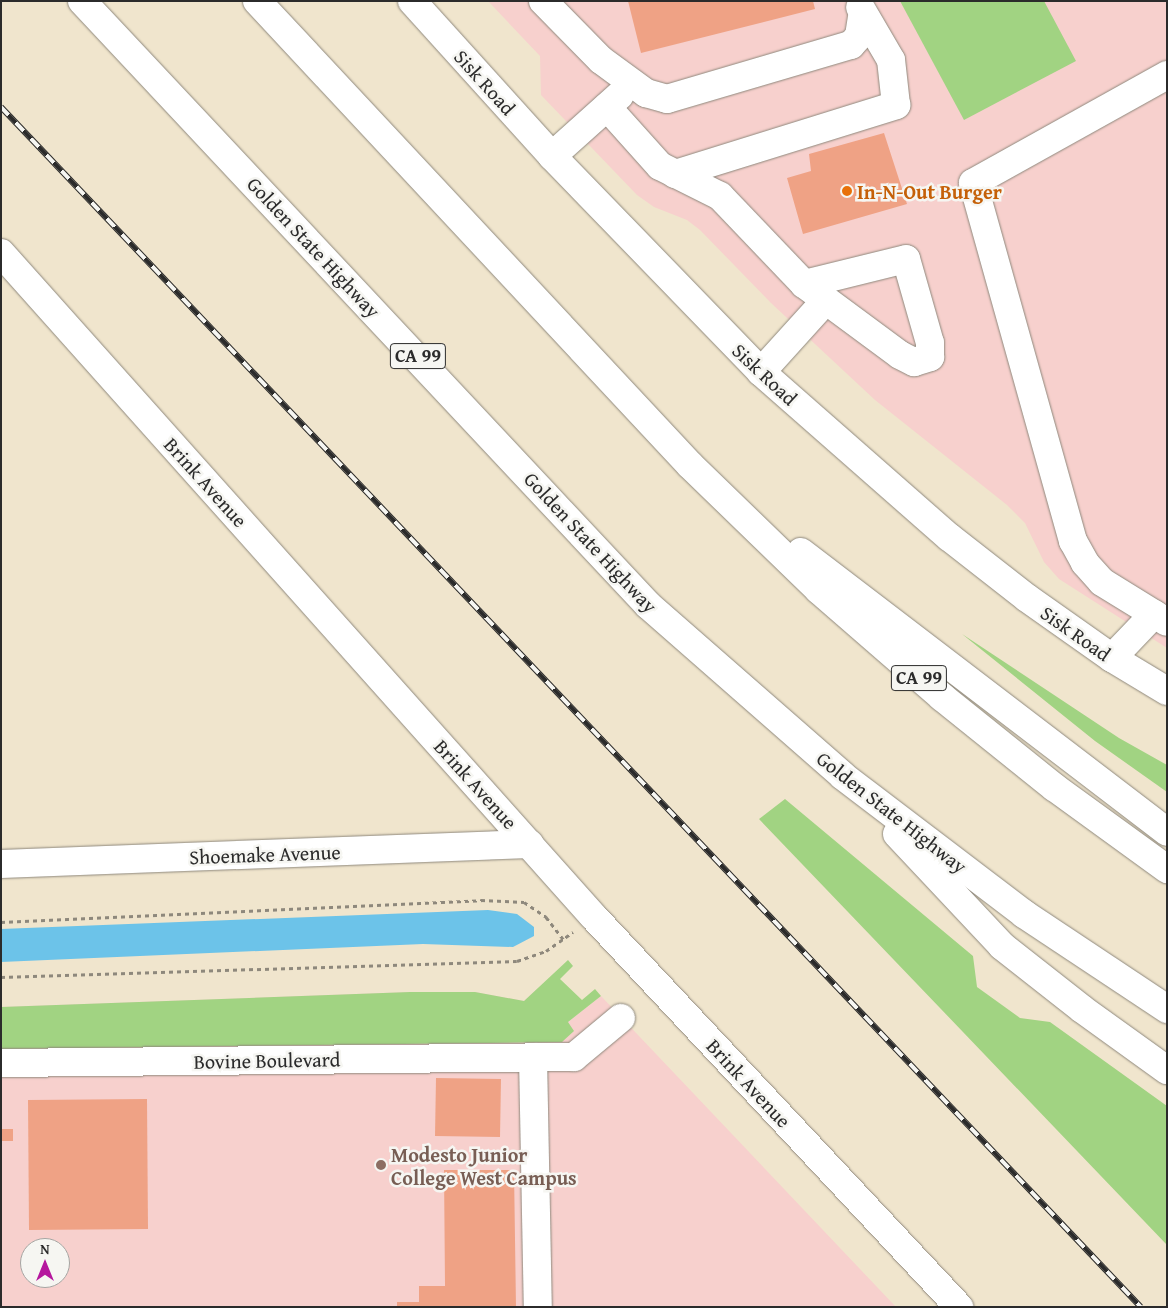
<!DOCTYPE html>
<style>
body{margin:0}
#map{position:relative;width:1168px;height:1308px;overflow:hidden;background:#f0e5cd;font-family:"Gentium Book Plus",serif}
div>[style]{position:absolute}
[style*='--x']{left:calc(var(--x)*1px);top:calc(var(--y)*1px);width:calc(var(--w)*1px);rotate:calc(var(--a)*1deg)}
.built>*{inset:0;background:#f7d0cd}
.green>*{inset:0;background:#a1d382}
.water>*{inset:0;background:#6cc3e9}
.building>*{inset:0;background:#efa285}
.path>*{height:3px;margin-top:-1.5px;transform-origin:0;background:repeating-linear-gradient(90deg,#8e887c 0 4px,transparent 0 8px)}
.roads{filter:drop-shadow(0 0 1px #8e887c) drop-shadow(0 0 1px #8e887c)}
.minor>*{height:28px;margin:-14px;padding:0 14px;transform-origin:14px;border-radius:14px;background:#fff}
.major>*{height:28px;margin:-14px;padding:0 14px;transform-origin:14px;border-radius:14px;background:#fff}
.highway>*{height:28px;margin:-14px;padding:0 14px;transform-origin:14px;border-radius:14px;background:#fff}
.rail>*{height:5.5px;margin-top:-2.75px;transform-origin:0;background:repeating-linear-gradient(90deg,#f6f6f2 0 11px,#2b2b2b 0 22px);box-sizing:border-box;border-block:1px solid #2b2b2b}
.dots>*{width:14px;height:14px;translate:-50% -50%;box-sizing:border-box;border:2px solid #f6f6f2;border-radius:50%}
span{translate:-50% -50%;white-space:nowrap;text-align:center;line-height:1.15;-webkit-text-stroke:5px #f6f6f2;paint-order:stroke}
.shield-label span{padding:1px 4px;background:#f6f6f2;border:1px solid;border-radius:4px;-webkit-text-stroke-width:0}
.shield-label{font-size:19px;color:#2b2b2b;font-weight:700}
.street-label{font-size:20px;color:#2b2b2b}
.food-label{font-size:20px;color:#c56008;font-weight:700}
.left{translate:0 -50%;text-align:left}
.education-label{font-size:20px;color:#785e54;font-weight:700}
.frame{position:absolute;inset:0;border:2px solid #2b2b2b;pointer-events:none}
.north{position:absolute;left:20px;top:1238px;width:50px;height:50px;box-sizing:border-box;background:#f6f6f2;border:1px solid #a5a5a2;border-radius:50%;rotate:0deg;font-size:14px;font-weight:700;line-height:20px;text-align:center;color:#2b2b2b}
.north::after{content:'';display:block;margin:auto;width:18px;height:22px;background:#b5179e;clip-path:polygon(50% 0,100% 100%,50% 72%,0 100%)}
</style>
<div id="map">
<div class="built">
<div style="clip-path:polygon(488px 1px,1167px 1px,1167px 648px,1059px 579px,1044px 562px,1025px 523px,1007px 505px,875px 400px,771px 303px,700px 230px,687px 220px,654px 207px,637px 195px,541px 95px,540px 56px)"></div>
<div style="clip-path:polygon(evenodd,537px 989px,568px 1022px,601px 996px,896px 1307px,1px 1307px,1px 1007px,410px 992px,475px 992px,524px 1001px,537px 989px,30px 1248px,60px 1248px,60px 1278px,30px 1278px,30px 1248px)"></div>
</div>
<div class="green">
<div style="clip-path:polygon(900px 1px,1044px 1px,1076px 61px,964px 120px)"></div>
<div style="clip-path:polygon(962px 634px,1119px 738px,1167px 765px,1167px 792px,1095px 741px)"></div>
<div style="clip-path:polygon(785px 799px,973px 956px,977px 987px,1020px 1018px,1050px 1022px,1167px 1106px,1167px 1245px,759px 819px)"></div>
<div style="clip-path:polygon(568px 960px,573px 966px,560px 979px,582px 1000px,595px 989px,601px 996px,568px 1022px,574px 1031px,562px 1042px,1px 1049px,1px 1007px,410px 992px,475px 992px,524px 1001px)"></div>
</div>
<div class="water">
<div style="clip-path:polygon(488px 910px,517px 914px,534px 927px,534px 936px,513px 947px,423px 944px,1px 962px,1px 929px)"></div>
</div>
<div class="building">
<div style="clip-path:polygon(628px 1px,813px 1px,815px 9px,641px 53px)"></div>
<div style="clip-path:polygon(884px 133px,907px 204px,803px 234px,787px 178px,811px 171px,809px 154px)"></div>
<div style="clip-path:polygon(436px 1078px,501px 1079px,500px 1137px,435px 1136px)"></div>
<div style="clip-path:polygon(147px 1099px,148px 1229px,29px 1230px,28px 1100px)"></div>
<div style="clip-path:polygon(1px 1129px,13px 1129px,13px 1141px,1px 1141px)"></div>
<div style="clip-path:polygon(444px 1170px,514px 1170px,516px 1307px,397px 1307px,397px 1302px,419px 1302px,419px 1286px,445px 1286px)"></div>
</div>
<div class="path">
<div style="--x:1;--y:922;--w:481;--a:-2.6"></div>
<div style="--x:481;--y:900;--w:43;--a:2.7"></div>
<div style="--x:524;--y:902;--w:27;--a:34"></div>
<div style="--x:546;--y:917;--w:28;--a:52"></div>
<div style="--x:1;--y:977;--w:516;--a:-1.78"></div>
<div style="--x:517;--y:961;--w:31;--a:-19"></div>
<div style="--x:546;--y:951;--w:33;--a:-35"></div>
</div>
<div class="roads">
<div class="minor">
<div style="--x:543;--y:1;--w:83;--a:45.5"></div>
<div style="--x:601;--y:60;--w:56;--a:36.3"></div>
<div style="--x:646;--y:93;--w:22;--a:16"></div>
<div style="--x:667;--y:99;--w:192;--a:-16.4"></div>
<div style="--x:851;--y:45;--w:12;--a:-48"></div>
<div style="--x:859;--y:36;--w:20;--a:-81"></div>
<div style="--x:1167;--y:75;--w:222;--a:150.9"></div>
<div style="--x:973;--y:183;--w:372;--a:74.4"></div>
<div style="--x:1073;--y:541;--w:25;--a:61"></div>
<div style="--x:1085;--y:563;--w:25;--a:48"></div>
<div style="--x:1102;--y:582;--w:76;--a:31.6"></div>
<div style="--x:607;--y:107;--w:79;--a:48.1"></div>
<div style="--x:660;--y:166;--w:67;--a:26.6"></div>
<div style="--x:720;--y:196;--w:122;--a:46.3"></div>
<div style="--x:804;--y:284;--w:119;--a:36.5"></div>
<div style="--x:900;--y:355;--w:16;--a:27"></div>
<div style="--x:914;--y:362;--w:17;--a:-17"></div>
<div style="--x:930;--y:357;--w:14;--a:-90"></div>
<div style="--x:930;--y:343;--w:87;--a:-105.9"></div>
<div style="--x:906;--y:259;--w:105;--a:166.2"></div>
<div style="--x:552;--y:156;--w:91;--a:-41.9"></div>
<div style="--x:675;--y:174;--w:232;--a:-17.3"></div>
<div style="--x:896;--y:105;--w:45;--a:-96.3"></div>
<div style="--x:891;--y:60;--w:61;--a:-120.3"></div>
<div style="--x:1;--y:253;--w:889;--a:48.24"></div>
<div style="--x:593;--y:916;--w:536;--a:46.89"></div>
<div style="--x:761;--y:372;--w:97;--a:-47.9"></div>
<div style="--x:1112;--y:658;--w:61;--a:-46.3"></div>
<div style="--x:1;--y:864;--w:529;--a:-2.17"></div>
<div style="--x:533;--y:1057;--w:250;--a:88.9"></div>
<div style="--x:1;--y:1063;--w:573;--a:-0.6"></div>
<div style="--x:574;--y:1057;--w:61;--a:-39.7"></div>
</div>
<div class="major">
<div style="--x:412;--y:1;--w:209;--a:47.9"></div>
<div style="--x:552;--y:156;--w:301;--a:45.9"></div>
<div style="--x:761;--y:372;--w:250;--a:41.3"></div>
<div style="--x:949;--y:537;--w:99;--a:38"></div>
<div style="--x:1027;--y:598;--w:104;--a:35.2"></div>
<div style="--x:1112;--y:658;--w:64;--a:31"></div>
</div>
<div class="highway">
<div style="--x:82;--y:1;--w:828;--a:46.86"></div>
<div style="--x:648;--y:605;--w:259;--a:41.2"></div>
<div style="--x:843;--y:776;--w:228;--a:37.3"></div>
<div style="--x:1024;--y:914;--w:172;--a:33.6"></div>
<div style="--x:257;--y:1;--w:635;--a:46.98"></div>
<div style="--x:690;--y:465;--w:180;--a:44.1"></div>
<div style="--x:819;--y:590;--w:163;--a:41"></div>
<div style="--x:942;--y:697;--w:144;--a:38.8"></div>
<div style="--x:1054;--y:787;--w:140;--a:36"></div>
<div style="--x:801;--y:552;--w:461;--a:37.4"></div>
<div style="--x:897;--y:834;--w:154;--a:46.8"></div>
<div style="--x:1002;--y:946;--w:102;--a:38.2"></div>
<div style="--x:1082;--y:1009;--w:105;--a:35.7"></div>
</div>
</div>
<div class="rail">
<div style="--x:1;--y:107;--w:1655;--a:46.47"></div>
</div>
<div class="dots">
<div style="left:847px;top:191px;background:#e8710a"></div>
<div style="left:381px;top:1165px;background:#8d6e63"></div>
</div>
<div class="shield-label">
<span style="left:418px;top:356px">CA 99</span>
<span style="left:919px;top:678px">CA 99</span>
</div>
<div class="street-label">
<span style="left:485px;top:82px;rotate:48deg">Sisk Road</span>
<span style="left:314px;top:247px;rotate:47deg">Golden State Highway</span>
<span style="left:765px;top:374px;rotate:43deg">Sisk Road</span>
<span style="left:206px;top:482px;rotate:48deg">Brink Avenue</span>
<span style="left:591px;top:542px;rotate:47deg">Golden State Highway</span>
<span style="left:1076px;top:633px;rotate:35deg">Sisk Road</span>
<span style="left:476px;top:784px;rotate:48deg">Brink Avenue</span>
<span style="left:892px;top:812px;rotate:38deg">Golden State Highway</span>
<span style="left:265px;top:854px;rotate:-2deg">Shoemake Avenue</span>
<span style="left:267px;top:1060px;rotate:-1deg">Bovine Boulevard</span>
<span style="left:749px;top:1083px;rotate:47deg">Brink Avenue</span>
</div>
<div class="food-label">
<span class="left" style="left:857px;top:191px">In-N-Out Burger</span>
</div>
<div class="education-label">
<span class="left" style="left:391px;top:1166px">Modesto Junior<br>College West Campus</span>
</div>
<div class="frame"></div>
<div class="north">N</div>
</div>
